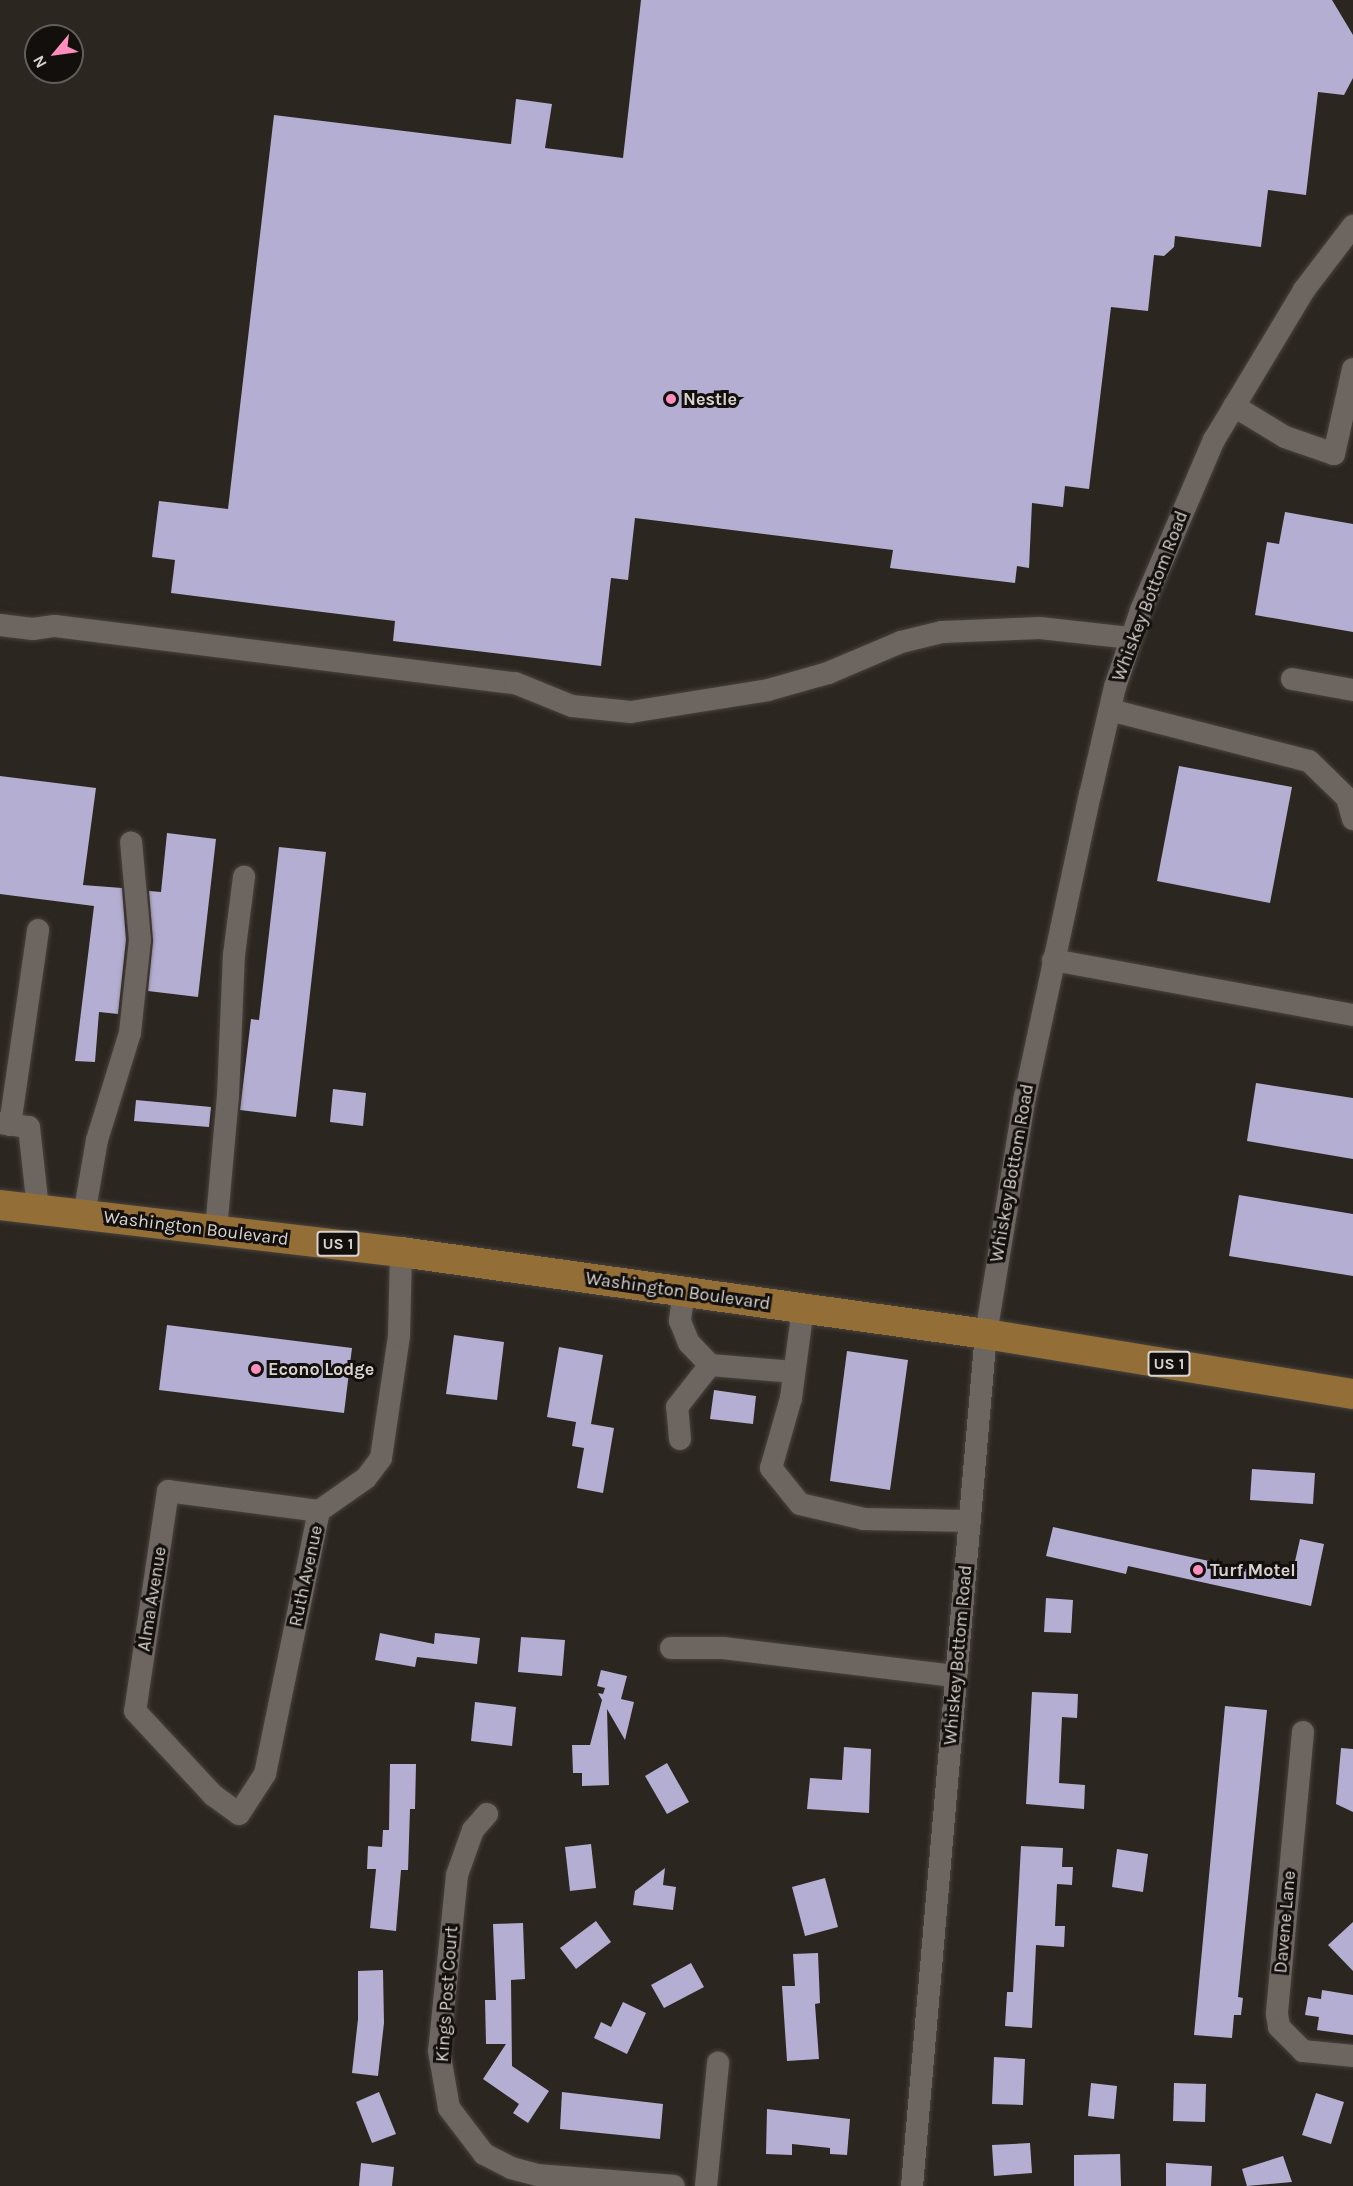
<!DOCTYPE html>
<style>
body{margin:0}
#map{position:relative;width:1353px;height:2186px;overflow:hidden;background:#2c2620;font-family:Karla,sans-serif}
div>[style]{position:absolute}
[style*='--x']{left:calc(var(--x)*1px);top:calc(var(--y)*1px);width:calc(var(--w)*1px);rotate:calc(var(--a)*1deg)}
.building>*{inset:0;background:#b4aed2}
.roads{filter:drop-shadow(0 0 2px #47423d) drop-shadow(0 0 2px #47423d)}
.minor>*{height:22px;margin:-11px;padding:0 11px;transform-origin:11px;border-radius:11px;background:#6d655f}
.major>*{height:30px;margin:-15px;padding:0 15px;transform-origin:15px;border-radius:15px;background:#946e37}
.dots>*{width:16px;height:16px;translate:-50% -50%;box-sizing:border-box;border:3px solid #120f0d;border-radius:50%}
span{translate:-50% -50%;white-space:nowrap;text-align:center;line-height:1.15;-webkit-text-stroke:6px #120f0d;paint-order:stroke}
.shield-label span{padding:2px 4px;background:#120f0d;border:2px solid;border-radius:4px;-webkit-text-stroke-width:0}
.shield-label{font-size:16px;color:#d8d3d0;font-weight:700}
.poi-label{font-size:18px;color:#d8d3d0;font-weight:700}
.left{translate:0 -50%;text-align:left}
.street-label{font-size:18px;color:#d8d3d0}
.north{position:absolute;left:24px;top:24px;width:60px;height:60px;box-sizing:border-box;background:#120f0d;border:2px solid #615d5b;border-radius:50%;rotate:241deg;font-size:16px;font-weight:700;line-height:24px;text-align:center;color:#d8d3d0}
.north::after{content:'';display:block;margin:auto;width:21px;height:27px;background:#fe8ebc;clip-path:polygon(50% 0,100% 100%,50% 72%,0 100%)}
</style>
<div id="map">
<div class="building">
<div style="clip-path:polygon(641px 0,1332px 0,1353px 35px,1353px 78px,1344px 95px,1318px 92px,1306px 195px,1268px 190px,1261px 247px,1175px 236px,1174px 247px,1164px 256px,1154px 255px,1148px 311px,1111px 307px,1089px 489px,1065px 486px,1063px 507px,1032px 503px,1029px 568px,1017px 566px,1015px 583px,890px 568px,893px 550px,635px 518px,628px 580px,611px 578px,601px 666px,393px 641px,395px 621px,171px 593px,175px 560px,152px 557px,159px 501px,228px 509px,274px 115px,511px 144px,516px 99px,552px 104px,545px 148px,623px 158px)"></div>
<div style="clip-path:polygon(1285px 512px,1353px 524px,1353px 632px,1255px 615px,1267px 542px,1279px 544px)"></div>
<div style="clip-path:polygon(1179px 766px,1292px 787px,1270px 903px,1157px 881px)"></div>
<div style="clip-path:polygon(0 776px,96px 788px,83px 885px,122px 888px,126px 940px,118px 1014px,99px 1012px,95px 1062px,75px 1061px,94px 906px,0 894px)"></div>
<div style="clip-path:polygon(167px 833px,216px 839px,198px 997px,148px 991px,153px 941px,149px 891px,161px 892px)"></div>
<div style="clip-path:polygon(279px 847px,326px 852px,296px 1117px,240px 1110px,251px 1019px,259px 1020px)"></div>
<div style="clip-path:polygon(1256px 1083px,1353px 1098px,1353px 1159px,1247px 1141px)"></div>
<div style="clip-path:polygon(333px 1089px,366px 1093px,363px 1126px,330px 1122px)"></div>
<div style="clip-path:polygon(136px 1100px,211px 1107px,209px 1127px,134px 1121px)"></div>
<div style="clip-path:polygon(1239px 1195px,1353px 1214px,1353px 1276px,1229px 1256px)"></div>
<div style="clip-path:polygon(167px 1325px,352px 1348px,344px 1413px,159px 1390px)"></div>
<div style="clip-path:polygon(454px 1335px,504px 1342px,497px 1400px,446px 1394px)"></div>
<div style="clip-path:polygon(559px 1347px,603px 1355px,591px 1424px,614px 1428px,603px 1493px,577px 1488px,584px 1448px,572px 1446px,576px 1422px,547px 1417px)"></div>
<div style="clip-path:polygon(847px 1351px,908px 1360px,890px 1490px,830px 1481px)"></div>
<div style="clip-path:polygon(714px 1390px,756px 1396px,753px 1424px,710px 1419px)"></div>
<div style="clip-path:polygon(1252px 1469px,1315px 1473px,1313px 1504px,1250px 1500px)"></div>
<div style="clip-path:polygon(1053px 1527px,1291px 1579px,1300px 1539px,1324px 1544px,1311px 1606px,1128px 1566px,1126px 1574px,1046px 1556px)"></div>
<div style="clip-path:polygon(1046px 1598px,1073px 1600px,1071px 1633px,1044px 1632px)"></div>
<div style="clip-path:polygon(380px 1633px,434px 1644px,435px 1633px,480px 1638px,477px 1664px,417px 1657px,415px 1667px,375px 1660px)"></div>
<div style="clip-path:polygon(521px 1637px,565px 1640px,562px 1676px,518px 1672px)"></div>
<div style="clip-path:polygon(601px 1670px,627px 1676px,621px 1699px,634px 1702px,625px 1740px,607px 1709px,609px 1785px,582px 1786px,582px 1773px,573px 1773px,572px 1745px,590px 1745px,602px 1700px,598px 1693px,603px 1694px,605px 1688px,597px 1686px)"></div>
<div style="clip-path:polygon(1032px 1692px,1078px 1694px,1077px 1718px,1062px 1717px,1059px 1783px,1085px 1785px,1084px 1809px,1026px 1804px)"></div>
<div style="clip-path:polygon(475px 1702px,516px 1707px,512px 1746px,471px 1741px)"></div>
<div style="clip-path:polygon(1225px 1706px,1267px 1710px,1238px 1997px,1243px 1998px,1241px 2015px,1234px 2015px,1232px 2038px,1194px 2035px)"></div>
<div style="clip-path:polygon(844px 1747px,871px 1749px,869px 1813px,807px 1809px,810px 1778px,842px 1780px)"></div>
<div style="clip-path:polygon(1341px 1748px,1353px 1749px,1353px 1812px,1336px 1804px)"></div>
<div style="clip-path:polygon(667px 1763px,689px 1802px,667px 1814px,645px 1776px)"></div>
<div style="clip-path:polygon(390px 1764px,416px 1764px,415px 1809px,410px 1809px,408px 1870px,401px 1870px,396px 1931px,370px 1928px,376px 1869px,367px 1869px,368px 1846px,382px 1847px,383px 1830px,389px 1830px)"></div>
<div style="clip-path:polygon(591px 1844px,596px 1888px,570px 1891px,565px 1847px)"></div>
<div style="clip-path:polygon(1021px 1846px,1063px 1848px,1062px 1867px,1073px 1867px,1072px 1885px,1057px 1884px,1055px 1926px,1065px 1926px,1064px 1947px,1036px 1945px,1032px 2028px,1005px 2026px,1007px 1992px,1013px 1992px)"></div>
<div style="clip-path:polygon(1117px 1849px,1148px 1854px,1143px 1892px,1112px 1887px)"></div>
<div style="clip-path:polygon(665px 1868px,663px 1885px,676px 1887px,673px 1910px,633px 1905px,635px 1891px)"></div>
<div style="clip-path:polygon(825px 1878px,838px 1927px,805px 1936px,792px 1887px)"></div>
<div style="clip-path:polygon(596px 1921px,611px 1942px,576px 1969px,560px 1948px)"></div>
<div style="clip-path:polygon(1353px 1922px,1353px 1971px,1328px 1945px)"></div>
<div style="clip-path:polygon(523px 1923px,525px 1979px,511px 1980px,512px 2066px,549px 2091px,528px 2123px,513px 2113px,519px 2104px,483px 2079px,506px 2044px,486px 2044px,485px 2000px,496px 2000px,493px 1924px)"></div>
<div style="clip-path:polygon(818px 1953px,820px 2003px,815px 2004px,819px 2059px,787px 2061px,782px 1986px,795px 1986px,793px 1954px)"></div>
<div style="clip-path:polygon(691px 1963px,704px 1987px,664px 2008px,651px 1985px)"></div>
<div style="clip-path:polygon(383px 1970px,384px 2023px,378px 2076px,352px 2073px,358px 2019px,358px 1971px)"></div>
<div style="clip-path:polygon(1322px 1990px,1353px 1995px,1353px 2035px,1317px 2030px,1319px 2017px,1305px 2015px,1308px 1997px,1321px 1999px)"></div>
<div style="clip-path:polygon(623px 2002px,646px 2013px,627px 2054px,594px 2038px,601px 2022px,611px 2027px)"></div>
<div style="clip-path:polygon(994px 2057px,1025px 2059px,1023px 2105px,992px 2104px)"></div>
<div style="clip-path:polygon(1091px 2083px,1117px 2086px,1114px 2119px,1088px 2116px)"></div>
<div style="clip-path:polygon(1174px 2083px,1206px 2084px,1205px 2122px,1173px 2121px)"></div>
<div style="clip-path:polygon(379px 2092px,396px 2134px,372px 2143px,356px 2102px)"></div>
<div style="clip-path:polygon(562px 2092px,663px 2104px,660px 2139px,560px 2129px)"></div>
<div style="clip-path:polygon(1316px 2093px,1344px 2102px,1331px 2144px,1302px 2135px)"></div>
<div style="clip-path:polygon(767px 2109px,850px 2119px,847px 2155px,830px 2154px,830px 2148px,792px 2144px,792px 2155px,766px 2154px)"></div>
<div style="clip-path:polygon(1030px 2143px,1032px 2173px,994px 2176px,992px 2145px)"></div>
<div style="clip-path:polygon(1120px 2154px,1121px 2186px,1074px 2186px,1074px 2155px)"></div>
<div style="clip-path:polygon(1283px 2156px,1292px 2182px,1247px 2186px,1242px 2169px)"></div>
<div style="clip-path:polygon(361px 2163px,394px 2167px,392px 2186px,359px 2186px)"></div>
<div style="clip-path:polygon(1166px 2163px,1212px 2166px,1211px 2186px,1166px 2186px)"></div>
</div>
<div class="roads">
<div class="minor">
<div style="--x:1234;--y:406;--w:60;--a:31.3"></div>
<div style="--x:1285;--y:437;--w:52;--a:19.1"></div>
<div style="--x:1334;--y:454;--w:87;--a:-77.4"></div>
<div style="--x:0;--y:625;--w:33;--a:7"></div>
<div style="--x:33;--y:629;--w:22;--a:-8"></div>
<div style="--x:55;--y:626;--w:464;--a:7.1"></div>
<div style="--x:515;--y:683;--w:61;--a:22"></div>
<div style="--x:572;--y:706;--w:59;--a:5.8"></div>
<div style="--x:631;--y:712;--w:139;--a:-9.1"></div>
<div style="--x:768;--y:690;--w:62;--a:-15.8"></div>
<div style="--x:828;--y:673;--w:79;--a:-23"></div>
<div style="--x:901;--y:642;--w:42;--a:-13.7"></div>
<div style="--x:942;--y:632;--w:98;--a:-2.3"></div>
<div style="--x:1040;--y:628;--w:92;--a:6.3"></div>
<div style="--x:1292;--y:679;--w:62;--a:10.2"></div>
<div style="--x:1110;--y:710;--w:205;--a:14.4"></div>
<div style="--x:1309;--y:761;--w:53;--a:44.2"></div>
<div style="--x:1347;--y:798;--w:22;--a:74"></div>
<div style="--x:1053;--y:960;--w:305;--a:10.4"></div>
<div style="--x:0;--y:1123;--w:29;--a:8"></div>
<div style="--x:29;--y:1127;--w:82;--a:83.7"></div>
<div style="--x:10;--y:1125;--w:197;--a:-81.8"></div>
<div style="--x:84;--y:1215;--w:76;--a:-80.2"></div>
<div style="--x:97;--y:1140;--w:112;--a:-72.9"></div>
<div style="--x:130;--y:1033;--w:94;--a:-83.9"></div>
<div style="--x:140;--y:940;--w:98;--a:-95.2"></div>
<div style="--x:216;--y:1230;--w:135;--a:-84.9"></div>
<div style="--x:228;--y:1096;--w:141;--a:-87.6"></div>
<div style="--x:234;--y:955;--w:79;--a:-82.7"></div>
<div style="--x:684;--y:1291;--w:30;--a:98"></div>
<div style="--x:680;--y:1321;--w:24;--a:68"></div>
<div style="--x:689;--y:1343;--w:30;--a:46"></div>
<div style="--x:710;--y:1365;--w:84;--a:4.8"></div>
<div style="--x:803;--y:1308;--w:91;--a:97.6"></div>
<div style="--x:791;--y:1398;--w:73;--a:105.9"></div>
<div style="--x:771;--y:1468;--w:46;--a:51.1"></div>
<div style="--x:800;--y:1504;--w:66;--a:13.2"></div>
<div style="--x:864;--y:1519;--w:106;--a:1.1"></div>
<div style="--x:680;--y:1439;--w:32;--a:-95"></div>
<div style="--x:677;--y:1407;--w:53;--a:-51.8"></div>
<div style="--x:319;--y:1511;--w:152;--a:-172.5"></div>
<div style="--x:168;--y:1491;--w:222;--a:98.5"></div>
<div style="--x:135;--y:1711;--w:115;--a:47.1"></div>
<div style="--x:213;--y:1795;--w:32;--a:36"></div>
<div style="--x:239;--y:1814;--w:48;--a:-57"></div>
<div style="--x:265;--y:1774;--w:268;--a:-78.4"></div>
<div style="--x:319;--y:1511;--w:57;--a:-35.1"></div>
<div style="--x:366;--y:1478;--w:25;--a:-53"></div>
<div style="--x:381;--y:1458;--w:123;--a:-81.6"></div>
<div style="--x:399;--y:1336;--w:84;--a:-88.6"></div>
<div style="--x:671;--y:1648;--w:52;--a:0"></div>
<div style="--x:723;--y:1648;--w:235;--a:6.9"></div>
<div style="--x:1303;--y:1732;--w:283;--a:95.3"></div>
<div style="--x:1277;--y:2014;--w:13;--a:81"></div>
<div style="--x:1279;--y:2027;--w:34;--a:45"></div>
<div style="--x:1303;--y:2051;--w:50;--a:5.7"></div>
<div style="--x:487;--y:1814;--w:21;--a:131"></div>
<div style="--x:473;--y:1830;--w:48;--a:109.6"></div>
<div style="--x:457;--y:1875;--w:177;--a:95.8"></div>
<div style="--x:439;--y:2051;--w:58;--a:80"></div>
<div style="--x:449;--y:2108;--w:58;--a:52.7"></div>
<div style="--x:484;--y:2154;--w:30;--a:27"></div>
<div style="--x:511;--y:2168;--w:28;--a:15"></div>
<div style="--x:538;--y:2175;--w:136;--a:4.6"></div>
<div style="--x:706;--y:2186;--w:124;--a:-84.4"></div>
<div style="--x:912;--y:2186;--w:855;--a:-85.04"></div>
<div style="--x:986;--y:1334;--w:240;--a:-80.7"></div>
<div style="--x:1025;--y:1097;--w:309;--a:-77.9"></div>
<div style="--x:1090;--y:795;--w:111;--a:-77"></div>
<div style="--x:1115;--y:687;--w:81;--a:-71.3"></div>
<div style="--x:1141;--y:610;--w:185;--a:-66.8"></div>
<div style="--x:1214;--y:440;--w:175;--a:-59"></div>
<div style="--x:1304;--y:290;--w:81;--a:-52.6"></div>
</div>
<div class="major">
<div style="--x:0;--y:1205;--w:404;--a:6.7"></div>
<div style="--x:401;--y:1252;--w:591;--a:7.98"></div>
<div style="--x:986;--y:1334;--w:372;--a:9.3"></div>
</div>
</div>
<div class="dots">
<div style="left:671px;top:399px;background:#fe8ebc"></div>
<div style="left:256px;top:1369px;background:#fe8ebc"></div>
<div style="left:1198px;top:1570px;background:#fe8ebc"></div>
</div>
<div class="shield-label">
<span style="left:338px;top:1244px">US 1</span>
<span style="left:1169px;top:1364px">US 1</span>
</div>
<div class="poi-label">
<span class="left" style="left:683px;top:399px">Nestle</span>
<span class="left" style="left:268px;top:1369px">Econo Lodge</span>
<span class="left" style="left:1210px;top:1570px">Turf Motel</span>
</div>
<div class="street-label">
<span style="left:1150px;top:596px;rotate:-69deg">Whiskey Bottom Road</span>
<span style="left:1012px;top:1173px;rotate:-80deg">Whiskey Bottom Road</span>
<span style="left:196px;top:1228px;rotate:7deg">Washington Boulevard</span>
<span style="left:678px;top:1291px;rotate:8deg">Washington Boulevard</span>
<span style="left:306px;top:1576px;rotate:-78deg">Ruth Avenue</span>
<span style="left:152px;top:1599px;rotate:-81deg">Alma Avenue</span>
<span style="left:958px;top:1655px;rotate:-85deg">Whiskey Bottom Road</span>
<span style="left:1285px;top:1922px;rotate:-85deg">Davene Lane</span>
<span style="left:447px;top:1994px;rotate:-86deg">Kings Post Court</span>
</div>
<div class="north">N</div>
</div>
